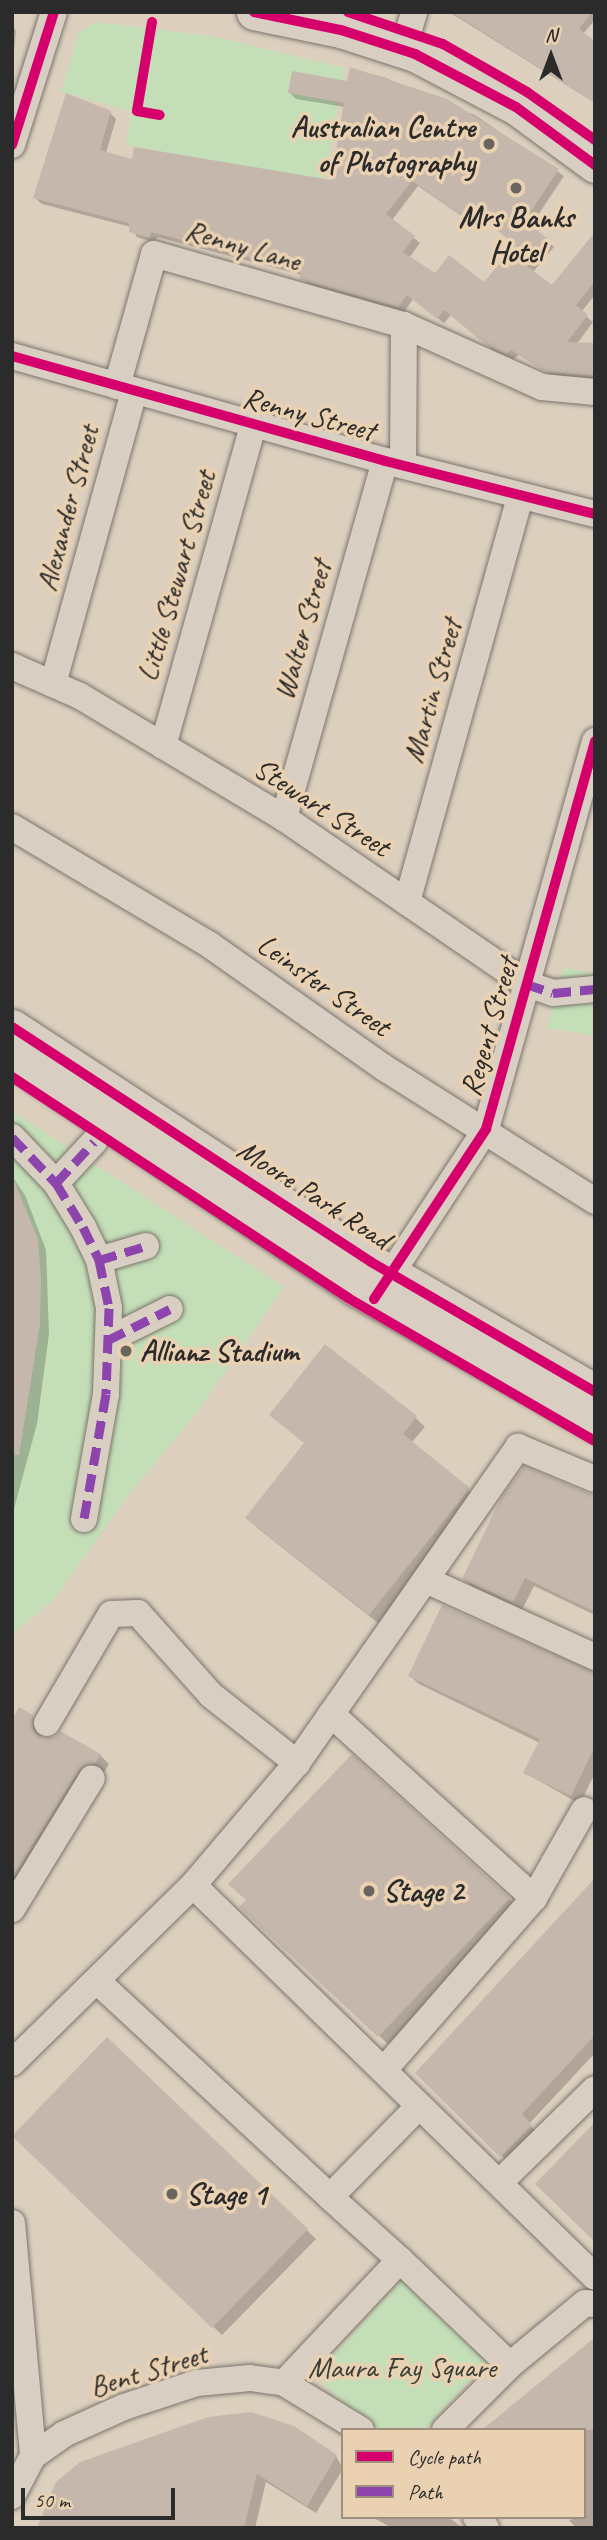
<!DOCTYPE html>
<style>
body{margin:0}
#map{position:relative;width:607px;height:2540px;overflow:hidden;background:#dccfbe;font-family:Caveat,sans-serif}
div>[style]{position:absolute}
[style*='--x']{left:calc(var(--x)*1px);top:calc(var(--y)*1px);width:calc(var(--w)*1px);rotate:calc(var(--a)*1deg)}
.green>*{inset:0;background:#c4dfb7}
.shadow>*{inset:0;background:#0003}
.building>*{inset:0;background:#c5b7ac}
.roads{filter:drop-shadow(0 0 2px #7b756d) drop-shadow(0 0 2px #7b756d)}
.minor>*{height:26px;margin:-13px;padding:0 13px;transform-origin:13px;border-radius:13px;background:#d8cec2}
.major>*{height:35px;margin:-17.5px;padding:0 17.5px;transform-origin:17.5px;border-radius:17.5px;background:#d8cec2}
.quiet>*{height:9px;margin-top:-4.5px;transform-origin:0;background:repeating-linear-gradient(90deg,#8e44ad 0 18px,transparent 0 27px)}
.cycleway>*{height:10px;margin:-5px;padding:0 5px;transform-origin:5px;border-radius:5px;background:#d6006c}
.dots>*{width:19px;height:19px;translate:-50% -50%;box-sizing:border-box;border:4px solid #e9d1b1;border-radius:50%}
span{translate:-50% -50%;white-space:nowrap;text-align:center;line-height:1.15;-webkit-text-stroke:7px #e9d1b1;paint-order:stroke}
.poi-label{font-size:30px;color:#2b2b2b;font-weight:700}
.right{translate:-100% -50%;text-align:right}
.left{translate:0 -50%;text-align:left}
.street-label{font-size:30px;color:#2b2b2b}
.park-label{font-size:30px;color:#383e38}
.frame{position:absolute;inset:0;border:14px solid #2b2b2b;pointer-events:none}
.legend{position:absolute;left:341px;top:2428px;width:245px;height:91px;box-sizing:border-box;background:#e9d1b1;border:2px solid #9d8f7b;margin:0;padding:9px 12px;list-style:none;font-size:21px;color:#2b2b2b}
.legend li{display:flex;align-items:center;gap:14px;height:35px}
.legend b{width:35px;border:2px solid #9d8f7b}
.north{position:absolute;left:516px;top:21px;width:70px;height:70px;-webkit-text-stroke:5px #e9d1b1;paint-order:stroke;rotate:0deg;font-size:19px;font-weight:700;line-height:28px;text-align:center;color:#2b2b2b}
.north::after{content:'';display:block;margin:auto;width:24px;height:32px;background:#2b2b2b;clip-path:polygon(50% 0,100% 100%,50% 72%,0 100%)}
.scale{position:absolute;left:21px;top:2488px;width:154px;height:32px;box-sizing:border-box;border:4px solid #2b2b2b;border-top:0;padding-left:9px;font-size:21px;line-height:24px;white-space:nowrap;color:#2b2b2b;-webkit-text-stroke:5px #e9d1b1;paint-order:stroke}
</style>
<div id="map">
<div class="green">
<div style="clip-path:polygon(96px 22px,212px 36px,345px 68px,324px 180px,126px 145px,131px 111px,61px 92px,79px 32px)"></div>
<div style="clip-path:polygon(563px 968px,595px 973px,595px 1036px,547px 1028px)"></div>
<div style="clip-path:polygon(12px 1111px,284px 1287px,195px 1415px,130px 1493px,54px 1599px,12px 1635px)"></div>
<div style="clip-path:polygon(401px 2281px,487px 2362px,424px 2430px,370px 2430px,315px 2375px)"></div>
</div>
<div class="shadow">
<div style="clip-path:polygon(449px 12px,595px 12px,595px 20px,583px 34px,595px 43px,595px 103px)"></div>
<div style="clip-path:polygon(12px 25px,16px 31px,12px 72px)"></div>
<div style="clip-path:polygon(evenodd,351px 69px,383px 77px,475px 115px,564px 176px,530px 227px,554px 247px,533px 272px,552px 287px,595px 242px,595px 295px,581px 312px,593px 322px,576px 345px,595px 347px,595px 383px,554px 377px,519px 355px,513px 359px,493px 350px,451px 315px,444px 323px,413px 299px,404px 312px,307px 284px,302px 275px,157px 237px,156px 243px,137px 237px,131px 227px,42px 204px,35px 198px,110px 113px,116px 119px,106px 153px,133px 161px,333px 183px,345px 107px,296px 99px,290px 93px,349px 83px,351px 69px,418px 186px,472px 223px,479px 214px,517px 245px,484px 285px,435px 276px,409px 258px,420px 243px,392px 220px,418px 186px)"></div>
<div style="clip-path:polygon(12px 1176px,25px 1195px,46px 1250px,49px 1334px,37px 1424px,12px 1516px)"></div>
<div style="clip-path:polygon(326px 1346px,416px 1418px,425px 1427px,411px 1443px,478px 1498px,378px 1623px,256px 1527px,306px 1444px)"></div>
<div style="clip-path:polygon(595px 1501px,595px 1615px,534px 1586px,522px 1610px,473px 1588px,464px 1579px)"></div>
<div style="clip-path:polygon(595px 1674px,595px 1773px,580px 1804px,525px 1773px,540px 1743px,419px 1684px,410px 1676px)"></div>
<div style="clip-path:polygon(32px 1717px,42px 1726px,41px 1739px,100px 1755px,109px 1764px,104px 1772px,87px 1778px,12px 1905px,12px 1723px)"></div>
<div style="clip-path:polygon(595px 1895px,595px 2053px,529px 2124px,540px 2135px,510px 2164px,417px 2073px)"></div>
<div style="clip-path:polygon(509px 1899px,518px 1908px,388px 2044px,250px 1916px)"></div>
<div style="clip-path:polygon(107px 2039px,316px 2239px,222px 2335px,14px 2136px)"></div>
<div style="clip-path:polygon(595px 2339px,595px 2528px,576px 2528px,569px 2520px,584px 2517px,584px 2430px)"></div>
<div style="clip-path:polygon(336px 2456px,343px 2469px,316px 2513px,266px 2482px,255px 2528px,39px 2528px,58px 2483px)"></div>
<div style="clip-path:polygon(372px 2517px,448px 2517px,463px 2528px,392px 2528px)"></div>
</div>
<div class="building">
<div style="clip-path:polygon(451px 12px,592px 12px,579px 29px,595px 41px,595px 103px)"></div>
<div style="clip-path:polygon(evenodd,350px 67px,447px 99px,559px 169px,525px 220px,549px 240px,527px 266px,552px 285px,595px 232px,595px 281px,576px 305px,588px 315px,567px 342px,595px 343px,595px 376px,546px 372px,511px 350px,506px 354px,485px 344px,444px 310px,437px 319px,407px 295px,398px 307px,299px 279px,301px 271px,151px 232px,150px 238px,129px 232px,129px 223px,33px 198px,66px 93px,111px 111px,100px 150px,132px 159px,134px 147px,331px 180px,344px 103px,288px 93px,292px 71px,347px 81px,350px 67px,412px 181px,466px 218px,472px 209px,515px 245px,484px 282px,449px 255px,435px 273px,403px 252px,415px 236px,386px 214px,412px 181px)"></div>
<div style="clip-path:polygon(12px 1176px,38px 1239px,41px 1279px,40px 1324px,19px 1455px,12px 1455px)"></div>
<div style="clip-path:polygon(325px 1344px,417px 1416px,403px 1434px,470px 1488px,369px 1615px,245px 1518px,304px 1443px,269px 1415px)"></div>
<div style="clip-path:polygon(524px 1466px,595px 1496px,595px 1612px,525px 1578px,513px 1602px,462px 1579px,501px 1498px)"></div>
<div style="clip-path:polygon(442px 1605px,595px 1672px,595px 1746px,571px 1796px,523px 1773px,540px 1739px,408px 1676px)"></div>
<div style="clip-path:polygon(19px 1707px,33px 1715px,33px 1730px,40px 1737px,54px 1737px,60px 1731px,101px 1754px,95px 1763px,79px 1770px,12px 1878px,12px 1720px)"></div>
<div style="clip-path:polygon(352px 1754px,510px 1898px,378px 2037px,239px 1907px,246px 1900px,228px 1884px)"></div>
<div style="clip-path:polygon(595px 1878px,595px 2035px,522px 2114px,532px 2125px,500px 2157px,415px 2073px)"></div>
<div style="clip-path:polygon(107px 2037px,308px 2229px,212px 2328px,12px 2136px)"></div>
<div style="clip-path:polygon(595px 2122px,595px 2242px,535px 2184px)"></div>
<div style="clip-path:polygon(595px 2337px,595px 2430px,482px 2430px)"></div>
<div style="clip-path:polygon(251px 2412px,294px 2426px,337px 2455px,307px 2506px,257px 2474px,244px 2528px,37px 2528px,56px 2482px,80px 2462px,208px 2417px)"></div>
</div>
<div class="roads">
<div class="minor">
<div style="--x:409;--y:30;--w:19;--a:-74"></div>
<div style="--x:12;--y:145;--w:139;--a:-72.5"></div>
<div style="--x:12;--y:356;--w:387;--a:15.7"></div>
<div style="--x:385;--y:461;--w:217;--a:14.2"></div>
<div style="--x:117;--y:386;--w:137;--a:-74.3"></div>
<div style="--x:154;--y:254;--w:260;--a:15.9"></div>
<div style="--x:404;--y:325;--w:151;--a:24.2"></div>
<div style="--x:542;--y:387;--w:53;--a:5.4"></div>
<div style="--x:403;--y:465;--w:140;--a:-89.6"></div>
<div style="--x:12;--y:666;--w:74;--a:23.8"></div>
<div style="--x:80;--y:696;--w:238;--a:30.9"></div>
<div style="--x:284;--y:818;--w:293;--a:34.4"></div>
<div style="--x:526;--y:984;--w:28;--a:18"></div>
<div style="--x:553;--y:993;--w:42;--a:-5.4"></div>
<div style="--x:53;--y:684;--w:304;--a:-74.5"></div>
<div style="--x:163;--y:746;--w:333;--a:-74.3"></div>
<div style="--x:284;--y:818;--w:371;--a:-74.2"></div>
<div style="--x:12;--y:827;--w:230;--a:30.8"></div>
<div style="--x:210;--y:945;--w:212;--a:35.2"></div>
<div style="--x:383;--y:1067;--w:251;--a:32.3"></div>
<div style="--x:407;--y:902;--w:420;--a:-74.4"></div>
<div style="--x:12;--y:1137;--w:64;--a:46.3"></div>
<div style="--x:56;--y:1183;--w:52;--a:58.5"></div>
<div style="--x:83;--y:1227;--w:37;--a:64"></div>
<div style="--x:99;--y:1260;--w:49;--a:78.2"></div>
<div style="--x:109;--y:1308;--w:86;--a:92"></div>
<div style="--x:106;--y:1394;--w:127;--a:100"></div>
<div style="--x:56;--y:1183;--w:56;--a:-47.2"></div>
<div style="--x:99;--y:1260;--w:49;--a:-16.6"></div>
<div style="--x:381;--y:1289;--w:191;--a:-56.7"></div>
<div style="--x:486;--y:1129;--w:403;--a:-74.3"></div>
<div style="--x:108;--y:1340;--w:69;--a:-26.6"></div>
<div style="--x:426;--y:1580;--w:186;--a:24.5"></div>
<div style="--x:331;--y:1714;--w:274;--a:42.2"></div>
<div style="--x:534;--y:1898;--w:228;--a:131.1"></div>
<div style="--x:47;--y:1723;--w:126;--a:-59.6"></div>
<div style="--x:111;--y:1614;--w:27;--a:-2"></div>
<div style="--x:138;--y:1613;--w:110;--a:48.3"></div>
<div style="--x:211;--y:1695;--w:110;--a:38.3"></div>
<div style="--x:297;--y:1763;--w:160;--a:130.4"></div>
<div style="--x:193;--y:1885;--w:561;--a:44.28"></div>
<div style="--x:297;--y:1763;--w:386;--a:-55"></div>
<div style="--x:518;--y:1447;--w:83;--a:22.6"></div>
<div style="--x:534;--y:1898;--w:101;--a:-60.4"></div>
<div style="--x:12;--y:1909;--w:153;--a:-58.6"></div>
<div style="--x:98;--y:1982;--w:316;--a:42.8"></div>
<div style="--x:12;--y:2063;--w:254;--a:-44.5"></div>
<div style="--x:499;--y:2183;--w:134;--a:-44.4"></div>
<div style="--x:12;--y:2223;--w:234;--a:84.8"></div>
<div style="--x:400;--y:2260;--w:94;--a:-138"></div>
<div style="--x:330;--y:2197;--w:127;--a:-45.6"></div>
<div style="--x:284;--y:2383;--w:169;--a:-46.7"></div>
<div style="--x:400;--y:2260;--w:152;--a:43.7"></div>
<div style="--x:445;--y:2430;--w:92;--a:-45"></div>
<div style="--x:510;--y:2365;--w:97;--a:-39.6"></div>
<div style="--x:585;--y:2303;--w:10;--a:6"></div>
<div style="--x:12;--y:2496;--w:45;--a:-62.3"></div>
<div style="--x:33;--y:2456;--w:38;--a:-35"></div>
<div style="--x:64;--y:2434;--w:66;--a:-24.2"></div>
<div style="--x:124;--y:2407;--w:77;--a:-18.2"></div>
<div style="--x:197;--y:2383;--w:53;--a:-5.4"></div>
<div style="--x:250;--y:2378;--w:34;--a:8"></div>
<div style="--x:284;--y:2383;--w:90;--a:31.4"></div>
<div style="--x:476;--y:2517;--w:15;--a:48"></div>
</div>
<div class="major">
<div style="--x:254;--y:12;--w:89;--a:11.7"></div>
<div style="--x:341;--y:30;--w:78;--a:18"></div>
<div style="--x:415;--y:54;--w:114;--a:27.7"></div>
<div style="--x:516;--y:107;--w:98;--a:36.3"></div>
<div style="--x:12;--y:1027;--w:429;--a:33.2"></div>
<div style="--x:371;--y:1262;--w:259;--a:30.1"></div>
<div style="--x:12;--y:1059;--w:412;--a:33.7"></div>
<div style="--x:355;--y:1288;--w:276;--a:29.5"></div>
</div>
</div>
<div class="quiet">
<div style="--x:526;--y:984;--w:28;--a:18"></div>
<div style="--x:553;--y:993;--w:42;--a:-5.4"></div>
<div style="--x:12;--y:1137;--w:64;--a:46.3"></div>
<div style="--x:56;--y:1183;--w:52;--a:58.5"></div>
<div style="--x:83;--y:1227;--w:37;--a:64"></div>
<div style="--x:99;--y:1260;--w:49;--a:78.2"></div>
<div style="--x:109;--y:1308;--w:86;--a:92"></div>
<div style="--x:106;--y:1394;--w:127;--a:100"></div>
<div style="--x:56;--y:1183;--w:56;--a:-47.2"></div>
<div style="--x:99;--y:1260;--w:49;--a:-16.6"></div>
<div style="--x:108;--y:1340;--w:69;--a:-26.6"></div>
</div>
<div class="cycleway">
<div style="--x:254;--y:12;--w:89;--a:11.7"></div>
<div style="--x:341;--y:30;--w:78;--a:18"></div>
<div style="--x:415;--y:54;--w:114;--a:27.7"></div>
<div style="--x:516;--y:107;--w:98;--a:36.3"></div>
<div style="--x:348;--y:12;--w:100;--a:18.6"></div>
<div style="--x:443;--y:44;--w:97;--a:29.7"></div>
<div style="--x:527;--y:92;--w:83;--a:35.2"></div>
<div style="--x:152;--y:22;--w:90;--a:99.6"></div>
<div style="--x:137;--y:111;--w:23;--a:10"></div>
<div style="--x:12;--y:145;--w:139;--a:-72.5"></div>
<div style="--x:12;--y:356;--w:387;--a:15.7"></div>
<div style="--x:385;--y:461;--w:217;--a:14.2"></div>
<div style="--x:12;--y:1027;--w:429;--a:33.2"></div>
<div style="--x:371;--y:1262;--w:259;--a:30.1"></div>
<div style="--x:12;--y:1077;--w:402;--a:33.3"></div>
<div style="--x:348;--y:1298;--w:285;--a:30.1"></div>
<div style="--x:374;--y:1299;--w:204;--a:-56.6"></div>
<div style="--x:486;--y:1129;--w:403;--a:-74.3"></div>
</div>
<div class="dots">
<div style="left:489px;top:144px;background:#69645e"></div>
<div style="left:516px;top:188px;background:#69645e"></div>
<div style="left:126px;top:1351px;background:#69645e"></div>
<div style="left:369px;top:1891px;background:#69645e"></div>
<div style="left:172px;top:2194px;background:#69645e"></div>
</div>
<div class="poi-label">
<span class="right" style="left:475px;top:144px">Australian Centre<br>of Photography</span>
<span style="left:516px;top:234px">Mrs Banks<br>Hotel</span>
<span class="left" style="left:140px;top:1351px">Allianz Stadium</span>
<span class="left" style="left:383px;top:1891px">Stage 2</span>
<span class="left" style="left:186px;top:2194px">Stage 1</span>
</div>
<div class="street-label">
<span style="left:243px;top:245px;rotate:16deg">Renny Lane</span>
<span style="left:309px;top:414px;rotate:15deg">Renny Street</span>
<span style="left:67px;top:508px;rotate:-75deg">Alexander Street</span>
<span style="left:176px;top:576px;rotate:-74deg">Little Stewart Street</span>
<span style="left:302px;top:630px;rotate:-74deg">Walter Street</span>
<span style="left:432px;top:691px;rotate:-74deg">Martin Street</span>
<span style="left:322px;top:807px;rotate:33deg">Stewart Street</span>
<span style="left:324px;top:985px;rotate:35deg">Leinster Street</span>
<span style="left:489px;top:1027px;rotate:-74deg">Regent Street</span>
<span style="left:314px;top:1194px;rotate:33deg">Moore Park Road</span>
<span style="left:148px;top:2370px;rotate:-17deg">Bent Street</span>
</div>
<div class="park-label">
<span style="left:402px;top:2367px">Maura Fay Square</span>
</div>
<div class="frame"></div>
<ul class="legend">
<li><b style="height:9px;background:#d6006c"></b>Cycle path</li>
<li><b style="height:9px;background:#8e44ad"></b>Path</li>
</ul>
<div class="north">N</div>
<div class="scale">50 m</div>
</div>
